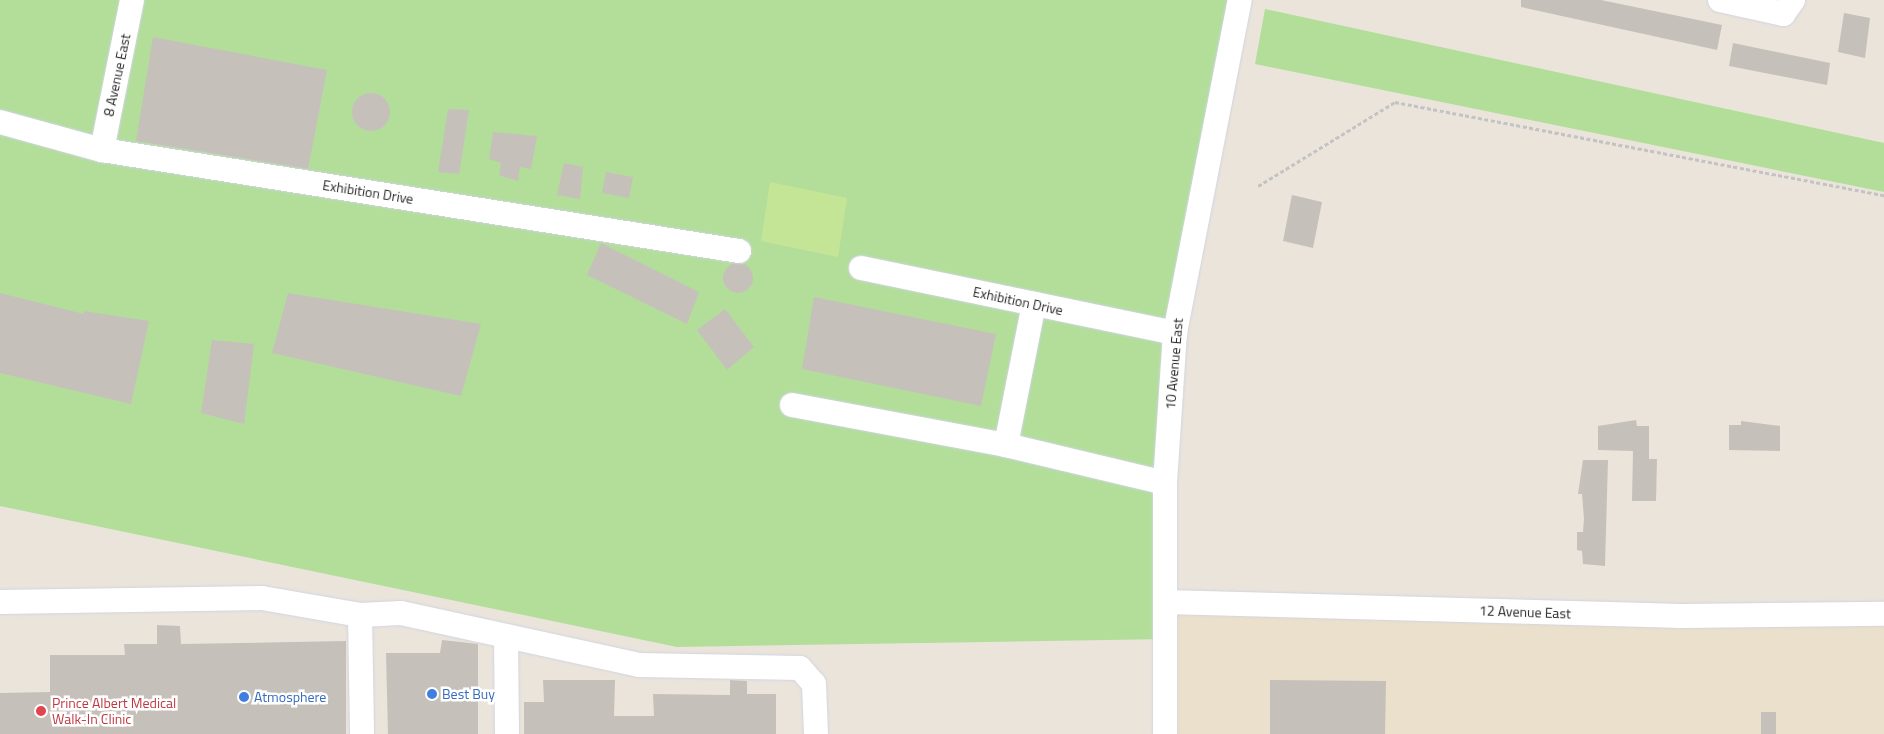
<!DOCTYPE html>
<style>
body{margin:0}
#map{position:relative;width:1884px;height:734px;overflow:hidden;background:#eae4db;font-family:"Titillium Web",sans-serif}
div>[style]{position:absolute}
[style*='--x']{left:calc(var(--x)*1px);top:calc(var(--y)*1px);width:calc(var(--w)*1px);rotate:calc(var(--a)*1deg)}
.education>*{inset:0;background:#ebe0cb}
.green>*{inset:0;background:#b2de9a}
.pitch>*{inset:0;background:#c5e596}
.building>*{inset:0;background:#c6c0bb}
.round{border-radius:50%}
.path>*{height:2.5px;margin-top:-1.25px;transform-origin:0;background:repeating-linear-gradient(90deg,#c3c3c3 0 4px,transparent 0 6.5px)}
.roads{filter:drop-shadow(0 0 1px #d1d4e1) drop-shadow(0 0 1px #d1d4e1)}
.minor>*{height:24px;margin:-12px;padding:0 12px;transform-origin:12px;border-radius:12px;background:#fff}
.dots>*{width:14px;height:14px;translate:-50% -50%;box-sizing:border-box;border:2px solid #fff;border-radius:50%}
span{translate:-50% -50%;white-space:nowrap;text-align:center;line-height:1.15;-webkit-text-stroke:5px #fff;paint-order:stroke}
.street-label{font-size:14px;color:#292929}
.shop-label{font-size:14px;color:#366cbe}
.left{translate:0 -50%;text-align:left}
.health-label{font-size:14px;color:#be3a42}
</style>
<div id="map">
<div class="education">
<div style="clip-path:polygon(1166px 602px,1884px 610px,1884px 734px,1170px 734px)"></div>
</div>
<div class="green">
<div style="clip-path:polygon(0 0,1237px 0,1170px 328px,1166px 639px,677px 647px,0 506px)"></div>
<div style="clip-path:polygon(1265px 9px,1884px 143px,1884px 192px,1255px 64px)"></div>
</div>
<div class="pitch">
<div style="clip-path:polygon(770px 182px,847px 198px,838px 257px,761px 241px)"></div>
</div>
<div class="building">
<div style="clip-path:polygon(1521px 0,1601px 0,1722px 25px,1717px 50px,1521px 7px)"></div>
<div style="clip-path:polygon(1844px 13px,1870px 18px,1865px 58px,1838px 52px)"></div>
<div style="clip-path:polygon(153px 37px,327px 70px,308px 169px,136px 141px)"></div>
<div style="clip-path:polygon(1733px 43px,1830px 63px,1827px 85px,1729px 66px)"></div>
<div class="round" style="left:352px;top:93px;width:38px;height:38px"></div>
<div style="clip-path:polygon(448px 109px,469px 110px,459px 174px,438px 172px)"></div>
<div style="clip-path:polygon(493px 132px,537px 136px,531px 169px,520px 167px,518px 181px,499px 175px,501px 163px,489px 159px)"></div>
<div style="clip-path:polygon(564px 163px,583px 167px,580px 199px,557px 195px)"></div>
<div style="clip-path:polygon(606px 172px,633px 177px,629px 198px,602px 193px)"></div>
<div style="clip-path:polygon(1292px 195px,1322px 202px,1313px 248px,1283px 241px)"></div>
<div style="clip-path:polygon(601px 243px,699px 292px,687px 324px,587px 275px)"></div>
<div class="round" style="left:723px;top:263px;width:30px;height:30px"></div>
<div style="clip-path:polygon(0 293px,84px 314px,84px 311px,149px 321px,131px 404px,0 373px)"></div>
<div style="clip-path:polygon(288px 293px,481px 324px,461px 396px,272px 353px)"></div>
<div style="clip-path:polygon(814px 297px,996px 334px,981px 406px,802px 369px)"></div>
<div style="clip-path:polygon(725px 309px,754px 347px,727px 370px,697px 330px)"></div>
<div style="clip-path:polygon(212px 340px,254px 344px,244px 424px,201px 413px)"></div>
<div style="clip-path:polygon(1636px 420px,1637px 426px,1649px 426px,1649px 459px,1657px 459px,1656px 501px,1632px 501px,1633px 451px,1598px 450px,1598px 426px)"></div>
<div style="clip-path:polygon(1741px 421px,1780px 426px,1780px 451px,1729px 450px,1729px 425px,1741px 425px)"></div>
<div style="clip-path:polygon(1583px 460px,1608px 460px,1605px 566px,1583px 564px,1582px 551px,1577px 550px,1577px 532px,1583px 532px,1584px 519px,1582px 494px,1578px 494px)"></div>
<div style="clip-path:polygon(157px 625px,180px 626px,181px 644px,346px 641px,346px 734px,0 734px,0 693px,50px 692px,50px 655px,125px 655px,124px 644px,157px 644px)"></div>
<div style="clip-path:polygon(442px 640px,478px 644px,478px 734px,388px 734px,386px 653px,440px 653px)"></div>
<div style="clip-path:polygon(543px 680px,615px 680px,614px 716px,654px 716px,653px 694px,730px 695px,730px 680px,747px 681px,747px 694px,776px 694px,776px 734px,524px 734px,524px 702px,544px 702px)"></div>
<div style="clip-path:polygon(1270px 680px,1386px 681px,1385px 734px,1270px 734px)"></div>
<div style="clip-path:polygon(1761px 712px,1776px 712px,1776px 734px,1761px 734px)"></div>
</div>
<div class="path">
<div style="--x:1258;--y:186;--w:161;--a:-31.5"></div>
<div style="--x:1395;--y:102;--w:498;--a:10.8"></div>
</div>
<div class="roads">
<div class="minor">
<div style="--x:1720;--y:0;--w:65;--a:12.5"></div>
<div style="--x:1783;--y:14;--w:17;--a:-54"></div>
<div style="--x:0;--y:122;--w:106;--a:15.4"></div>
<div style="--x:102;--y:150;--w:645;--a:9.01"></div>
<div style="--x:102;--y:150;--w:153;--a:-78.7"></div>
<div style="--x:861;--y:268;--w:321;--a:11.7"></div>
<div style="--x:792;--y:405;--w:218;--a:10.6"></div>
<div style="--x:1006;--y:445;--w:163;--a:13.4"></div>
<div style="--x:1006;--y:445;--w:144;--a:-78.8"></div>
<div style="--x:0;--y:602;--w:262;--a:-0.9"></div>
<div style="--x:262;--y:598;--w:99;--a:9.8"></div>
<div style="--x:360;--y:615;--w:119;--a:89"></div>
<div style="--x:1166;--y:602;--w:515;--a:1.56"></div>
<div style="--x:1681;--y:616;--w:203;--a:-0.6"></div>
<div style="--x:360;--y:615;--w:41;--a:-2.8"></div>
<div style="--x:401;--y:613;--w:244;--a:12.3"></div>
<div style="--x:639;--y:665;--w:161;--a:1.1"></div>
<div style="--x:800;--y:668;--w:21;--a:49"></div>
<div style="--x:814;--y:684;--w:50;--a:87.7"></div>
<div style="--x:506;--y:636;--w:98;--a:89.4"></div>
<div style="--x:1165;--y:734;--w:251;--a:-90"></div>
<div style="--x:1165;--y:483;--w:150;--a:-86.2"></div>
<div style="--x:1175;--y:333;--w:339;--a:-79"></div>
</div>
</div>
<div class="dots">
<div style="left:432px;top:694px;background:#3f7fe0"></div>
<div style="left:244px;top:697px;background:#3f7fe0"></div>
<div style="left:41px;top:711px;background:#e0444e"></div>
</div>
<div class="street-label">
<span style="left:117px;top:75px;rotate:-78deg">8 Avenue East</span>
<span style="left:368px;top:192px;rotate:9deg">Exhibition Drive</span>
<span style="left:1018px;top:301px;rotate:12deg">Exhibition Drive</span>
<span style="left:1174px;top:364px;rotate:-85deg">10 Avenue East</span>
<span style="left:1525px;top:612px;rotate:2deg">12 Avenue East</span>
</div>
<div class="shop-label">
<span class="left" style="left:442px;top:694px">Best Buy</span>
<span class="left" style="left:254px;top:697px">Atmosphere</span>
</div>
<div class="health-label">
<span class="left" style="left:52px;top:711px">Prince Albert Medical<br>Walk-In Clinic</span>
</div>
</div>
